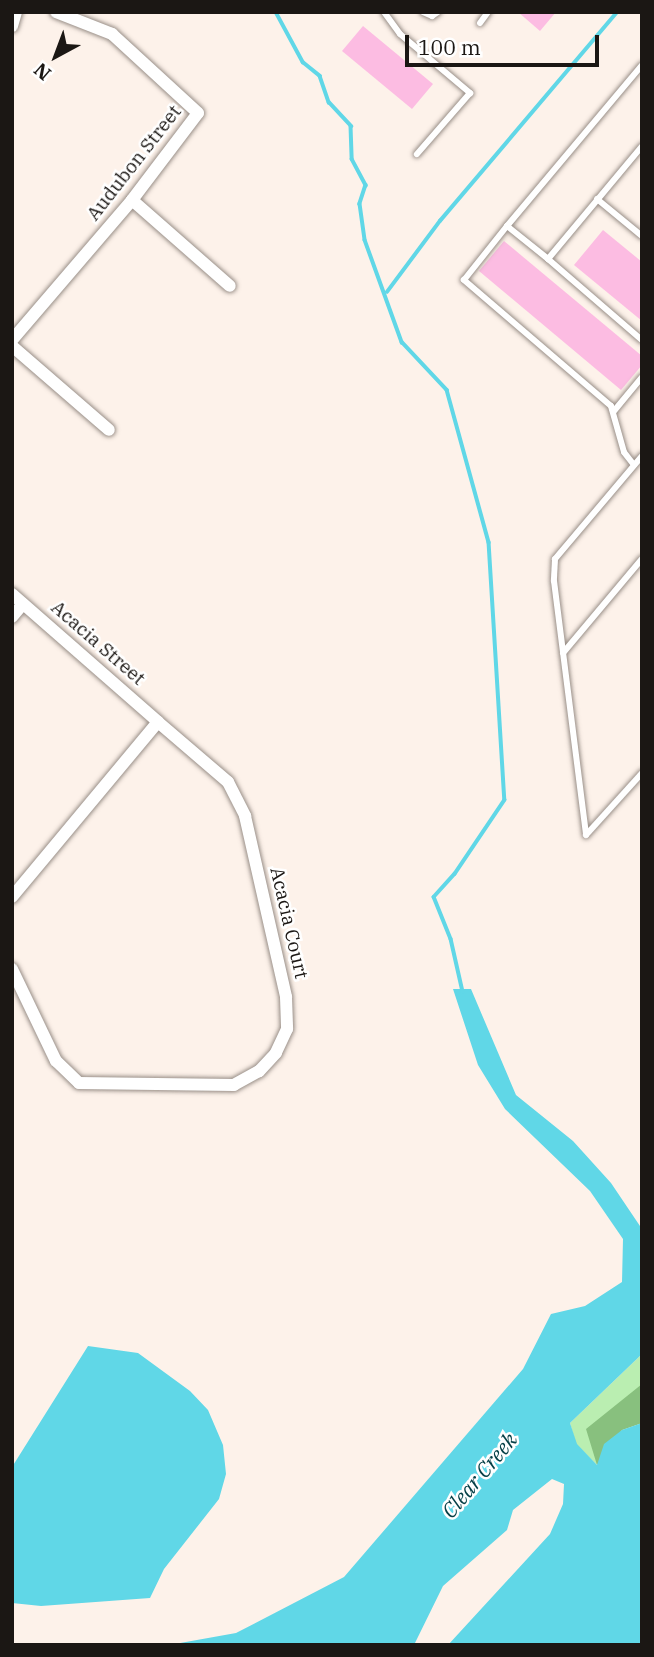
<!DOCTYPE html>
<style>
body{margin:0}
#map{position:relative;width:654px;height:1657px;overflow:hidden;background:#fdf2ea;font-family:"IBM Plex Serif",serif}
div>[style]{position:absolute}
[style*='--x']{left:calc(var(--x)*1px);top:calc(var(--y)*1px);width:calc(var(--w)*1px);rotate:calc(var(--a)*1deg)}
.green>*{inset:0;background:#baeeb1}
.forest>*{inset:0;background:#88c07e}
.water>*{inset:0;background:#60d7e7}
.stream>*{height:3.5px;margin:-1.75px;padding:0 1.75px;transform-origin:1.75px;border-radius:1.75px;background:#60d7e7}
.building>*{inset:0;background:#fcbce2}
.roads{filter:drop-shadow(0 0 2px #998f88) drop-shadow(0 0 2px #998f88)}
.service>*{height:6px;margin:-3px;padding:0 3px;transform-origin:3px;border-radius:3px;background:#fff}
.minor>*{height:12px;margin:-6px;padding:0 6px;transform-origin:6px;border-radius:6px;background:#fff}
span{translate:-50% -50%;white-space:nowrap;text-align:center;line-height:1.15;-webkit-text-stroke:5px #fff;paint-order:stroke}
.street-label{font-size:19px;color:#1b1714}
.water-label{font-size:21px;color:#043f46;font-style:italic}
.frame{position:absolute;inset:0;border:14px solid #1b1714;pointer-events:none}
.north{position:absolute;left:21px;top:21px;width:70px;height:70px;-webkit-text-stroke:5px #fff;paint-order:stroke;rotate:221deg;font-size:19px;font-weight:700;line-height:28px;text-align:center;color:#1b1714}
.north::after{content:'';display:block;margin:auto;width:24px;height:32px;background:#1b1714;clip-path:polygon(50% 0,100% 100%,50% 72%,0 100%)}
.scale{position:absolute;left:405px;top:35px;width:194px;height:32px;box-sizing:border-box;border:4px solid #1b1714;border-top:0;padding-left:9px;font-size:21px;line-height:24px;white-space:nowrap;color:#1b1714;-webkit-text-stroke:5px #fff;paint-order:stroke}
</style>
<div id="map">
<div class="green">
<div style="clip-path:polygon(642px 1354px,642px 1423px,622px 1430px,597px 1465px,576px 1444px,570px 1423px)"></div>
</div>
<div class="forest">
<div style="clip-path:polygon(642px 1384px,642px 1423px,622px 1430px,597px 1465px,586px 1429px)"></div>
</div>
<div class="water">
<div style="clip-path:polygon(453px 989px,471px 989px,516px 1095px,573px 1141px,611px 1183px,642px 1229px,642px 1354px,570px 1423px,577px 1444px,597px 1465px,604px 1444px,622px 1430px,642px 1423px,642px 1645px,448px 1645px,550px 1534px,563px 1504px,564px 1484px,552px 1479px,513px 1510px,507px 1530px,443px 1586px,414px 1645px,169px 1645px,236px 1633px,344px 1577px,523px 1369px,551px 1314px,585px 1306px,622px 1282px,623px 1239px,590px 1191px,505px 1109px,478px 1065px)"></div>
<div style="clip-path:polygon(88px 1346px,138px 1353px,190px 1391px,208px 1410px,223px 1445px,226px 1474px,219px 1499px,164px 1569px,150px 1598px,41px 1606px,12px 1603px,12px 1467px)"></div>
</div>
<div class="stream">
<div style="--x:276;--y:12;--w:57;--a:61.6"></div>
<div style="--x:303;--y:62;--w:22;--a:39"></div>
<div style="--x:320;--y:76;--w:28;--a:71"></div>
<div style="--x:329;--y:102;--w:33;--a:47"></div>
<div style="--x:351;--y:126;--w:33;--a:88"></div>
<div style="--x:352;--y:159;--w:30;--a:62"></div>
<div style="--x:366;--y:185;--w:20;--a:108"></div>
<div style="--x:360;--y:204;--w:36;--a:82"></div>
<div style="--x:365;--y:240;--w:109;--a:70.1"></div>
<div style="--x:402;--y:342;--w:66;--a:46.8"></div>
<div style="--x:447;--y:390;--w:158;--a:74.6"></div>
<div style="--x:489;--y:542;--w:258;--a:86.5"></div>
<div style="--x:505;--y:800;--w:89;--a:124"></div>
<div style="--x:455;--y:874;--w:31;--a:132"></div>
<div style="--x:434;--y:897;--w:45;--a:68"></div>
<div style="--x:451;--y:939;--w:54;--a:77.2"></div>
<div style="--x:387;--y:292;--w:89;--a:-53.3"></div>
<div style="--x:440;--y:221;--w:274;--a:-49.7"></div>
</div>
<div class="building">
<div style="clip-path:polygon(518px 12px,556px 12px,540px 31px)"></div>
<div style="clip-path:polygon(363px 26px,433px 84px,412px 109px,342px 51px)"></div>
<div style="clip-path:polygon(603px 230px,642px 262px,642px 321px,574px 265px)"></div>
<div style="clip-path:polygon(504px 241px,642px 356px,642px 365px,621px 390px,479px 271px)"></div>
</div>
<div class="roads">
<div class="service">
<div style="--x:384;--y:12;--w:27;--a:54"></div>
<div style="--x:400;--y:34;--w:92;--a:40.1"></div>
<div style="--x:470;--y:93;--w:81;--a:131"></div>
<div style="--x:423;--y:12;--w:10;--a:24"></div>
<div style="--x:432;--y:16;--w:7;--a:-34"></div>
<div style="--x:480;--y:23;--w:14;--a:-54"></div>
<div style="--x:597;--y:199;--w:58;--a:39.4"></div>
<div style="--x:507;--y:226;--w:210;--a:-50"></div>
<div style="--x:548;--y:259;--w:124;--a:40.8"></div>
<div style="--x:614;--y:411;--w:44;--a:-50.5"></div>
<div style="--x:642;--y:456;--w:135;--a:130.2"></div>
<div style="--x:555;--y:559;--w:22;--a:93"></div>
<div style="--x:554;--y:581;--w:256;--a:82.8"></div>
<div style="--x:586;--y:835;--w:84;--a:-47.9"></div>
<div style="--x:634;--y:465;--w:16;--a:-128"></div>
<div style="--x:624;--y:452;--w:48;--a:-105.8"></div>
<div style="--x:611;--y:406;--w:194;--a:-139.4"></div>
<div style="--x:464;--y:280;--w:69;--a:-51.5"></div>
<div style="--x:507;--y:226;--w:53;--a:38.8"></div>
<div style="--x:548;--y:259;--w:147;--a:-50.2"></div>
<div style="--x:563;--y:653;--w:123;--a:-50"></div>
</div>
<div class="minor">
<div style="--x:12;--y:26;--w:15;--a:-74"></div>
<div style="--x:132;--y:200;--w:130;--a:41.3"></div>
<div style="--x:12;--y:340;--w:184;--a:-49.4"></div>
<div style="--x:132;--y:200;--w:109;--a:-52.8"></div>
<div style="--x:198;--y:113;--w:117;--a:-137.4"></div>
<div style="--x:112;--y:34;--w:60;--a:-158.6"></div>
<div style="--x:12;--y:346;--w:128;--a:40.9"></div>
<div style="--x:12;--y:594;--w:194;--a:41.2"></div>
<div style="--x:12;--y:617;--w:17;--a:-50"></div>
<div style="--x:12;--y:897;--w:228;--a:-50.2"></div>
<div style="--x:158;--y:722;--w:92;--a:40.6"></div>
<div style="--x:228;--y:782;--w:38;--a:63"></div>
<div style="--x:245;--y:816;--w:186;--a:77.2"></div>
<div style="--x:286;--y:997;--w:32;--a:88"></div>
<div style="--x:287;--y:1029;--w:26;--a:115"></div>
<div style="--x:276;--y:1053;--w:25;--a:133"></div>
<div style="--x:259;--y:1071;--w:29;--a:151"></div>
<div style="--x:234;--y:1085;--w:155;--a:-179.3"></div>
<div style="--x:79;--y:1083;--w:32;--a:-136"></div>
<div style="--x:56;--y:1061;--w:102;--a:-115.6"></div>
</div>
</div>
<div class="street-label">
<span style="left:134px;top:163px;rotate:-52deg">Audubon Street</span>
<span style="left:98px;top:643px;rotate:41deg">Acacia Street</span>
<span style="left:289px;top:923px;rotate:77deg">Acacia Court</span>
</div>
<div class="water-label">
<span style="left:479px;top:1475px;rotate:-50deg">Clear Creek</span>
</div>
<div class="frame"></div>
<div class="north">N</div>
<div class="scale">100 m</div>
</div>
